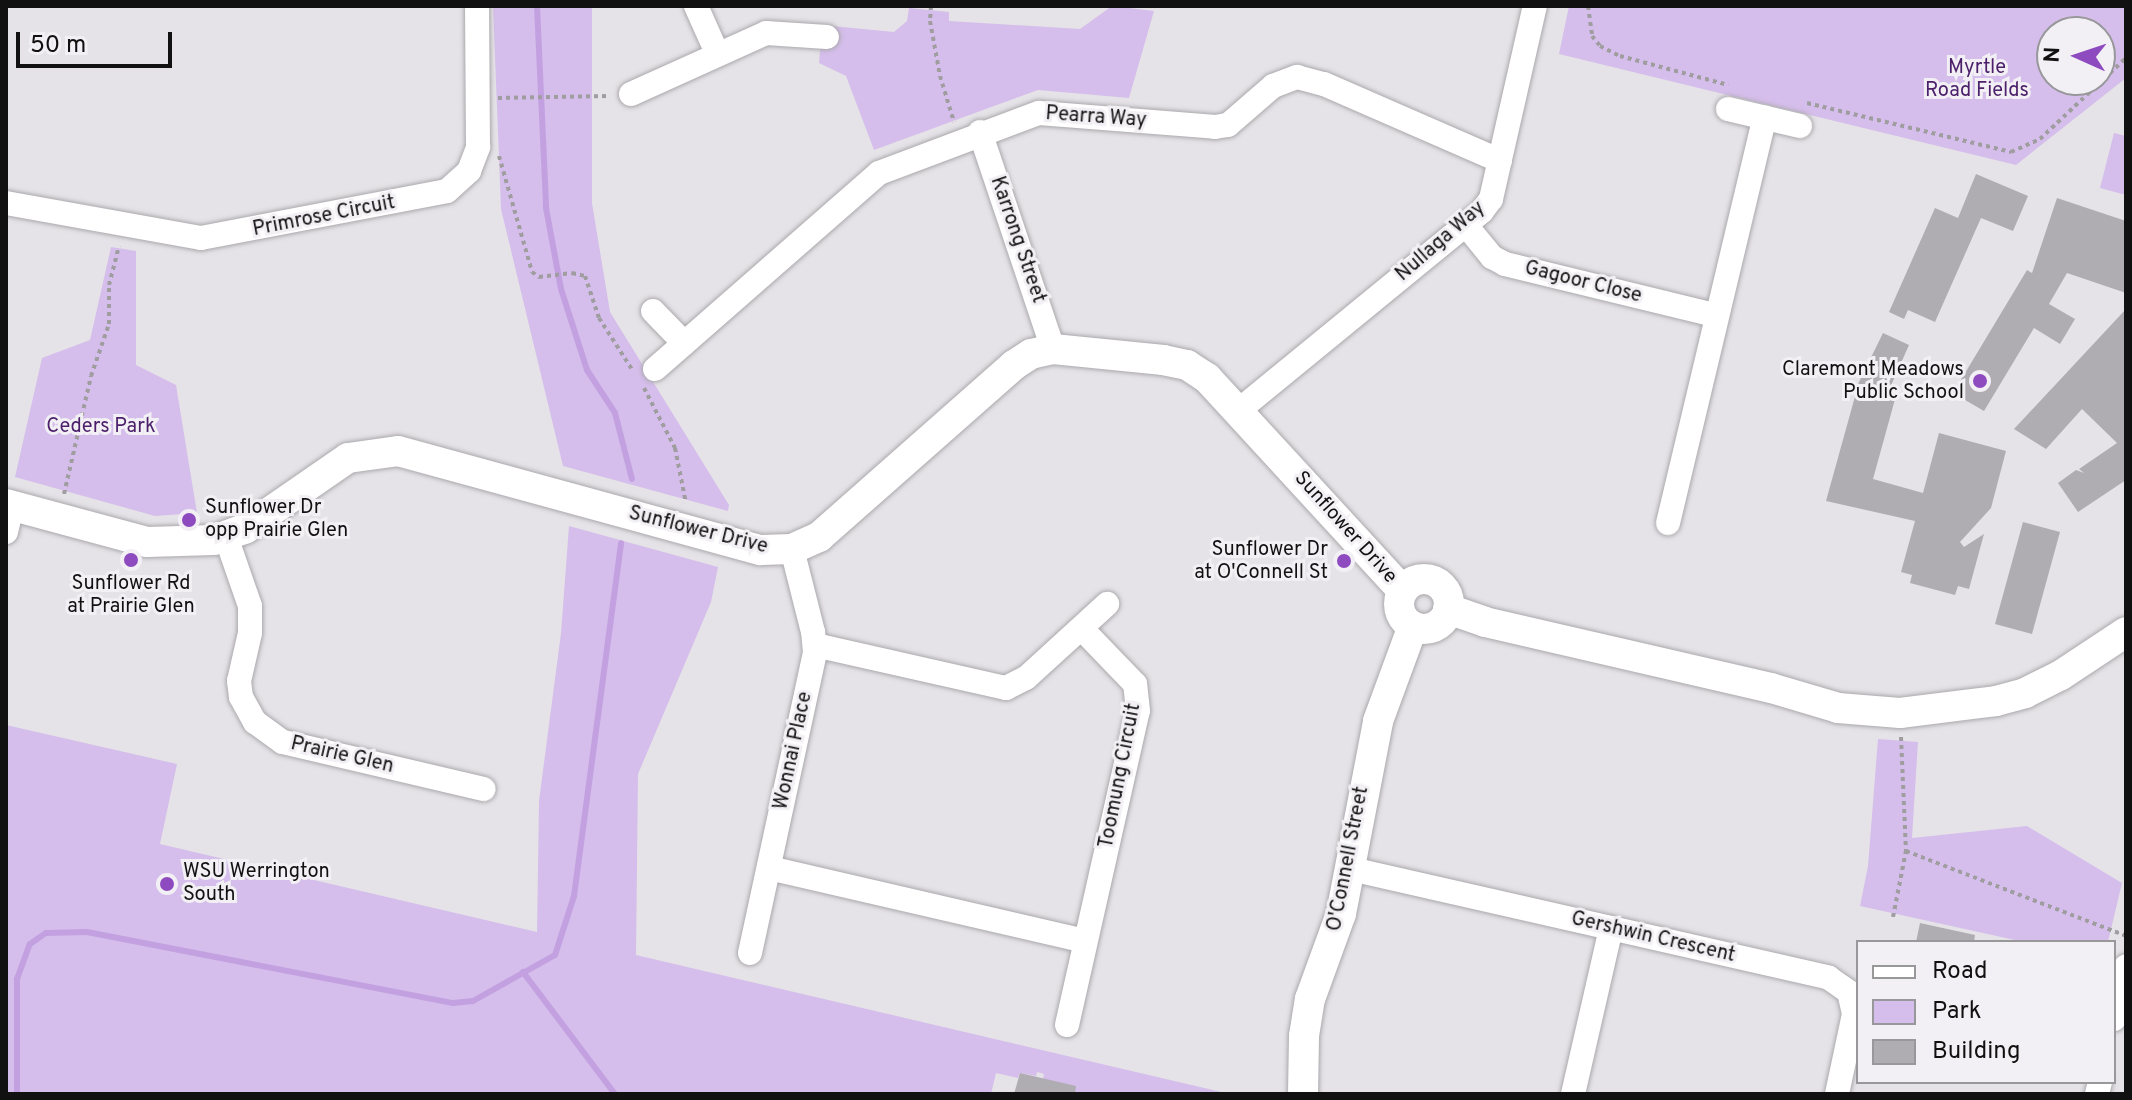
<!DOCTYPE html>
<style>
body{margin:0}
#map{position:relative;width:2132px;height:1100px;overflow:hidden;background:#e5e3e7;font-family:Overpass,sans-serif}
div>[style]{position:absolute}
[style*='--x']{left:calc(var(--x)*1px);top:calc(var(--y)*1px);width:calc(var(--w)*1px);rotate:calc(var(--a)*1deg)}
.green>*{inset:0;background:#d5beeb}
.stream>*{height:6px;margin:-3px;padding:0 3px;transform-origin:3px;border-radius:3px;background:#c3a1e1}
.building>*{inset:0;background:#afadb1}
.path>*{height:4px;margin-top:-2px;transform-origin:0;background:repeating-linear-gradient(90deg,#9f9da0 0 4px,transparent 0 8px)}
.roads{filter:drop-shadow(0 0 2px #aba9ad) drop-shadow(0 0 2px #aba9ad)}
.minor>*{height:24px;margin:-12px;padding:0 12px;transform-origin:12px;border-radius:12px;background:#fff}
.tertiary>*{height:30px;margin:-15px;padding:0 15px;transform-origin:15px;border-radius:15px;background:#fff}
.tertiary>.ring{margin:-15px;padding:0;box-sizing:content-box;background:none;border:30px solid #fff;border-radius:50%}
.dots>*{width:22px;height:22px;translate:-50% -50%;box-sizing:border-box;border:4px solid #f2f0f4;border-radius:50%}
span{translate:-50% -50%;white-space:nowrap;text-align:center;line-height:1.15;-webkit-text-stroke:6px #f2f0f4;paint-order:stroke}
.park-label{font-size:20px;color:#4c206b}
.street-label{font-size:20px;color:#121112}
.poi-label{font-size:20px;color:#121112}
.right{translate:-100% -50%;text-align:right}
.left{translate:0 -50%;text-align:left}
.frame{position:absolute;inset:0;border:8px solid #121112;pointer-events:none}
.legend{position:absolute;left:1856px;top:940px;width:260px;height:144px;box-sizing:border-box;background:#f2f0f4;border:2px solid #98979a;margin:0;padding:10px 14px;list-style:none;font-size:24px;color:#121112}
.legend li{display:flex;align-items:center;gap:16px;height:40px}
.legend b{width:40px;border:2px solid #98979a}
.north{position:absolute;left:2036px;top:16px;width:80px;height:80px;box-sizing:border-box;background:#f2f0f4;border:2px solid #98979a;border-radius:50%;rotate:273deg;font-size:22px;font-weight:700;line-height:32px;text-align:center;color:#121112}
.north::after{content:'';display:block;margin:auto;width:28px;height:36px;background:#8e4bbf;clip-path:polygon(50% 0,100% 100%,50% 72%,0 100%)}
.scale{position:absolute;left:16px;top:32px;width:156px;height:36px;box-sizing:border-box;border:4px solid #121112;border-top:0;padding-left:10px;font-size:24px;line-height:28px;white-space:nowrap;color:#121112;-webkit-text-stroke:6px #f2f0f4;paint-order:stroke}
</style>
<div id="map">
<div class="green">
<div style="clip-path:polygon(493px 6px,592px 6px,592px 203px,610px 312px,729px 505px,728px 511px,563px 466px,501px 209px)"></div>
<div style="clip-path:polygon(1112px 6px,1154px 11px,1129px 98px,1038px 90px,874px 150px,846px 76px,819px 63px,822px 25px,894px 32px,907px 21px,909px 8px,949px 12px,949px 21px,1080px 29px)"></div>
<div style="clip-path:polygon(evenodd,1569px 6px,2126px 6px,2126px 78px,2016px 165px,1559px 54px,1569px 6px,2052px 32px,2100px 32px,2100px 80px,2052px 80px,2052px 32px)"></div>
<div style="clip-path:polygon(2114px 133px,2126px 136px,2126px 195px,2100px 188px)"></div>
<div style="clip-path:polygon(111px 247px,136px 251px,136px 365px,176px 385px,197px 513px,155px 516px,15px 477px,42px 358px,90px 340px)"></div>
<div style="clip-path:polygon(569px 526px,718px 567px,711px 602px,638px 774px,636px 955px,1230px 1094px,1054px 1094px,1043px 1080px,1044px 1074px,1037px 1072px,1036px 1076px,1020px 1073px,1018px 1078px,996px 1073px,991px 1094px,6px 1094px,6px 725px,177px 764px,160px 844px,537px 932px,539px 801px,561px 633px)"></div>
<div style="clip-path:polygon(1878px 739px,1918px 742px,1912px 838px,2027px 826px,2122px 883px,2108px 942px,2024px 942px,1860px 906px,1868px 866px)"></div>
</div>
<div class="stream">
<div style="--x:537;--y:6;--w:202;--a:87.4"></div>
<div style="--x:546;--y:208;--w:82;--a:79.5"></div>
<div style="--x:561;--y:289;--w:85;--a:72.2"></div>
<div style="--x:587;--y:370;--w:51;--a:56.9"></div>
<div style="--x:615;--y:413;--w:68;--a:75.6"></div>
<div style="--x:523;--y:972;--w:153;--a:53"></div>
<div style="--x:17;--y:1094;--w:115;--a:-90"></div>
<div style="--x:17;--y:979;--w:37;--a:-70"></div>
<div style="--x:30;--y:944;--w:19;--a:-35"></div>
<div style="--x:46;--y:933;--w:41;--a:-1.4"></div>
<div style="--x:87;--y:932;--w:373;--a:11"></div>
<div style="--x:453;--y:1003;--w:20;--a:-6"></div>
<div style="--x:473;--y:1001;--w:94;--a:-29.3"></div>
<div style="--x:555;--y:955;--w:62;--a:-72.1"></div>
<div style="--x:574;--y:896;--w:356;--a:-82.4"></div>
</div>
<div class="building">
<div style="clip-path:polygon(1976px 174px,2028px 196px,2013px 231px,1981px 218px,1935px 322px,1908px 310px,1904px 319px,1889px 312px,1935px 208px,1958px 218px)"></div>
<div style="clip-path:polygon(2057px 198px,2126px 221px,2126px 293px,2067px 273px,2049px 304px,2075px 319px,2060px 344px,2034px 328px,1984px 411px,1953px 393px,2027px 270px,2032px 273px)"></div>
<div style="clip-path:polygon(2126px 309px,2126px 480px,2078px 512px,2058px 483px,2076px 470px,2084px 473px,2079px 469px,2117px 443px,2082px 409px,2046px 449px,2014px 429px)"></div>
<div style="clip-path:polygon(1883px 333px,1909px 345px,1889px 390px,1897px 392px,1873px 479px,1923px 493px,1939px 433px,2006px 451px,1991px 508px,1960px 542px,1964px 547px,1984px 534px,1969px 589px,1958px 586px,1955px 595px,1910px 583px,1912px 575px,1901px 572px,1915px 521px,1826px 501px,1859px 382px)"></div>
<div style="clip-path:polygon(2023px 522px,2060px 532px,2032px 634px,1995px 624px)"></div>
<div style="clip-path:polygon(1920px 923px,1975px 935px,1974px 942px,1916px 942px)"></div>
<div style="clip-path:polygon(1020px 1073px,1076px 1086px,1075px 1094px,1014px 1094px)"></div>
</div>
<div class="path">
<div style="--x:931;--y:6;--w:15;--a:94"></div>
<div style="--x:930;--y:21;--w:56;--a:79.7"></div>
<div style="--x:940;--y:76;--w:48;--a:73.1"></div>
<div style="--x:1588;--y:6;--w:30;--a:82"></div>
<div style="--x:1592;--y:36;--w:13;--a:51"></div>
<div style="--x:1600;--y:46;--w:22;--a:27"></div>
<div style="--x:1620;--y:56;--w:112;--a:15"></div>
<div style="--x:498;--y:98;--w:111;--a:-1"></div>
<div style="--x:1807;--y:103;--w:210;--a:13.5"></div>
<div style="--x:2011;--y:152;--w:32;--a:-24"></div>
<div style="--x:2040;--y:139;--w:118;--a:-43.3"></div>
<div style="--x:499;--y:156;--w:121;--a:74.1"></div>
<div style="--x:532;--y:272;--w:9;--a:36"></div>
<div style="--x:539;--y:277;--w:33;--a:-7"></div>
<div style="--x:572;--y:273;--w:13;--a:13"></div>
<div style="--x:585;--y:276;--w:44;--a:71.6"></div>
<div style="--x:599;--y:318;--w:63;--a:57.3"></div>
<div style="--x:644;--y:388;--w:68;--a:62.7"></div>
<div style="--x:675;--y:448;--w:56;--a:78.7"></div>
<div style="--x:64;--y:494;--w:121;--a:-77.1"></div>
<div style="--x:91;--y:376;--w:55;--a:-70.9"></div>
<div style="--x:109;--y:324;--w:39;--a:-90"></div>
<div style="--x:109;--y:285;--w:40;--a:-75.6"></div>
<div style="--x:1901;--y:737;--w:114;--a:87.5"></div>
<div style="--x:1906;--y:851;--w:236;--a:21.1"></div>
<div style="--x:1893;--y:917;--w:67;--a:-78.9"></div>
</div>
<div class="roads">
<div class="minor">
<div style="--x:696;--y:6;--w:51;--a:65.9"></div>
<div style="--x:631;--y:94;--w:148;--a:-24.3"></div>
<div style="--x:766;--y:33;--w:61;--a:3.8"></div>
<div style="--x:1728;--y:109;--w:74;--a:13.3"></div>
<div style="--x:980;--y:132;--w:229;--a:71.4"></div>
<div style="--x:6;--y:203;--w:198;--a:10.2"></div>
<div style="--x:201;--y:238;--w:250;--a:-10.8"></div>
<div style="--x:447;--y:191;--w:30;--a:-42"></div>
<div style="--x:469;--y:171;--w:26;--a:-69"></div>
<div style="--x:478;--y:147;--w:141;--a:-90.4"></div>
<div style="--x:1465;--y:224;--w:43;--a:50.7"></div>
<div style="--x:1492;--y:257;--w:15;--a:28"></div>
<div style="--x:1505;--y:264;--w:216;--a:13.7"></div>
<div style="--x:653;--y:311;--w:45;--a:45.9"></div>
<div style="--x:655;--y:369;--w:298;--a:-41.2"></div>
<div style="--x:879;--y:173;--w:171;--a:-20.6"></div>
<div style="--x:1039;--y:113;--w:177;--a:4.5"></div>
<div style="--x:1215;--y:127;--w:13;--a:-9"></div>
<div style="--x:1228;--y:125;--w:60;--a:-40.9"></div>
<div style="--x:1273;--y:86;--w:26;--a:-21"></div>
<div style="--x:1297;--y:77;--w:28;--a:15"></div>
<div style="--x:1324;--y:84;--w:192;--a:23.6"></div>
<div style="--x:1238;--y:411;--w:315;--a:-39.3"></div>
<div style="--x:1482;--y:211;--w:15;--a:-53"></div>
<div style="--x:1491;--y:199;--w:198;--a:-77.2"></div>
<div style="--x:1668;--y:523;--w:417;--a:-76.6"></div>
<div style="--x:6;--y:532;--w:27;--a:-77"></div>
<div style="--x:226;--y:537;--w:73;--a:70.8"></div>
<div style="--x:250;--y:606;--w:27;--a:90"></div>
<div style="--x:250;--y:633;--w:49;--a:102.9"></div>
<div style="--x:239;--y:681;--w:16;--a:83"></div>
<div style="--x:241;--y:697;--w:29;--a:61"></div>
<div style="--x:255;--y:722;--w:34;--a:36"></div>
<div style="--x:283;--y:742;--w:206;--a:13.2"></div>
<div style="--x:815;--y:645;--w:196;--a:12.7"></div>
<div style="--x:1006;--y:688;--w:22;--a:-27"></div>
<div style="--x:1026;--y:678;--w:110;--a:-42.4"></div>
<div style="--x:769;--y:868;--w:324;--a:13"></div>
<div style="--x:1351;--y:869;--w:490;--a:12.8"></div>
<div style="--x:1829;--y:978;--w:24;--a:35"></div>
<div style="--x:1849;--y:992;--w:23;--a:77"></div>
<div style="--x:1854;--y:1014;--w:82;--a:102"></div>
<div style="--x:750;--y:953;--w:307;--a:-77.8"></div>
<div style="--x:815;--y:653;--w:21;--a:-95"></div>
<div style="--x:813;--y:632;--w:86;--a:-104.2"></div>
<div style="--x:2114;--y:1019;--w:54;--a:-77.2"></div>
<div style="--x:1067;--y:1025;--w:322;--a:-77.3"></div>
<div style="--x:1138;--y:711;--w:27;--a:-96"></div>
<div style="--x:1135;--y:684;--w:75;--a:-133.9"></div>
<div style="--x:1573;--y:1094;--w:170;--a:-77.1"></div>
<div style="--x:2097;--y:1094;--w:12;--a:-76"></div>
</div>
<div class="tertiary">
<div style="--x:6;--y:504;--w:146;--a:15.1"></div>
<div style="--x:147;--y:542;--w:67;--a:-1.7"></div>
<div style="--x:214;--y:540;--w:33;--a:-20"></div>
<div style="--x:245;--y:529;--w:125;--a:-34.6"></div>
<div style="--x:348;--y:458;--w:50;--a:-8"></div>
<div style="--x:398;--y:451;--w:376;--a:15.3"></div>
<div style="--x:761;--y:550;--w:31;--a:-2"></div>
<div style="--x:792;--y:549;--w:30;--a:-24"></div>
<div style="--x:819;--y:537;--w:260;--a:-41.4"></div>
<div style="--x:1014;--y:365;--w:20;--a:-33"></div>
<div style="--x:1031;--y:354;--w:23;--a:-13"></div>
<div style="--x:1053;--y:349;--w:111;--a:5.7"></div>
<div style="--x:1163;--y:360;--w:25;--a:12"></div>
<div style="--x:1187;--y:365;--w:24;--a:33"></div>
<div style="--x:1207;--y:378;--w:289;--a:47.4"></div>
<div class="ring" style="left:1399px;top:579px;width:20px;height:20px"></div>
<div style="--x:1448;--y:609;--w:39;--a:19"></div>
<div style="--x:1485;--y:622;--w:294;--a:13"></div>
<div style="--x:1771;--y:688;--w:70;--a:16.6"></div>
<div style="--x:1838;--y:708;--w:62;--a:4.6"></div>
<div style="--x:1900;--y:713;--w:97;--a:-7.1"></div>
<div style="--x:1996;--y:701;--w:30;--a:-15"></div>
<div style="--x:2025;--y:693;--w:40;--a:-26.6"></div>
<div style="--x:2061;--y:675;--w:78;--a:-33.5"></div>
<div style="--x:1303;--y:1094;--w:58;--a:-89"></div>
<div style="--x:1304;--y:1036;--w:37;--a:-81"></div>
<div style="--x:1310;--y:999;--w:90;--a:-70"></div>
<div style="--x:1341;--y:914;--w:197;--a:-79.1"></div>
<div style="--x:1378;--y:721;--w:101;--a:-69.8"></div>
</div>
</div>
<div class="dots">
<div style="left:1980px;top:381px;background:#8e4bbf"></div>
<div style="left:189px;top:520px;background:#8e4bbf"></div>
<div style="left:131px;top:560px;background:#8e4bbf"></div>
<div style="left:1344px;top:561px;background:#8e4bbf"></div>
<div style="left:167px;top:884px;background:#8e4bbf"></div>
</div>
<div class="park-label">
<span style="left:1977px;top:80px">Myrtle<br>Road Fields</span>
<span style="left:101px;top:427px">Ceders Park</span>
</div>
<div class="street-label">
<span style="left:1096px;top:118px;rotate:4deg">Pearra Way</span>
<span style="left:324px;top:217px;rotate:-11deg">Primrose Circuit</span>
<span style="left:1017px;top:240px;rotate:71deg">Karrong Street</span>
<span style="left:1441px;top:242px;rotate:-41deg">Nullaga Way</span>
<span style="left:1583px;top:283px;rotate:14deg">Gagoor Close</span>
<span style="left:1345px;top:528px;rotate:48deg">Sunflower Drive</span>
<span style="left:698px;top:531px;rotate:14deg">Sunflower Drive</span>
<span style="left:794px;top:751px;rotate:-78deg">Wonnai Place</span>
<span style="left:342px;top:756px;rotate:13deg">Prairie Glen</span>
<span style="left:1121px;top:776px;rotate:-79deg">Toomung Circuit</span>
<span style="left:1349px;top:859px;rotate:-79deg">O'Connell Street</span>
<span style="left:1653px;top:938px;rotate:13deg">Gershwin Crescent</span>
</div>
<div class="poi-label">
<span class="right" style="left:1964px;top:382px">Claremont Meadows<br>Public School</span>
<span class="left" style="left:205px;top:520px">Sunflower Dr<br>opp Prairie Glen</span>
<span class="right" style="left:1328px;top:562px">Sunflower Dr<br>at O'Connell St</span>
<span style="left:131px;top:596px">Sunflower Rd<br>at Prairie Glen</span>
<span class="left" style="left:183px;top:884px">WSU Werrington<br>South</span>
</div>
<div class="frame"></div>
<ul class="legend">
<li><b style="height:10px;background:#fff"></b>Road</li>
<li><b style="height:22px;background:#d5beeb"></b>Park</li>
<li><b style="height:22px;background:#afadb1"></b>Building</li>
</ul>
<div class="north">N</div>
<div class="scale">50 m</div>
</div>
